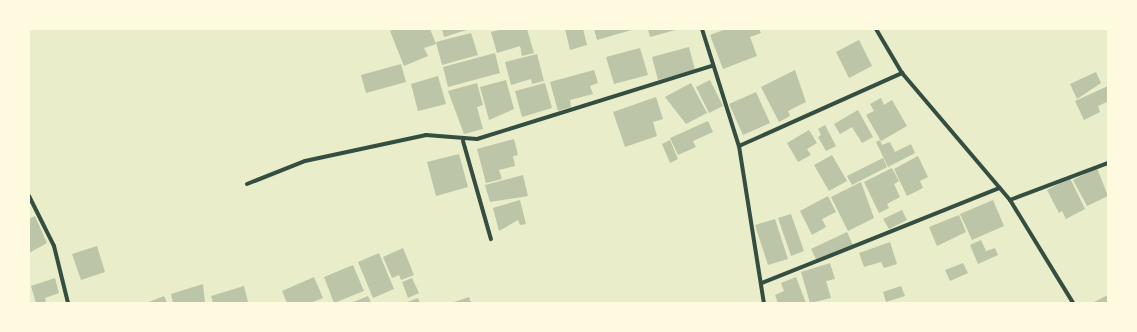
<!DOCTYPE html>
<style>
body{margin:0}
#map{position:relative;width:1137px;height:332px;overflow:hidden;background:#e9edc9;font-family:Rubik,sans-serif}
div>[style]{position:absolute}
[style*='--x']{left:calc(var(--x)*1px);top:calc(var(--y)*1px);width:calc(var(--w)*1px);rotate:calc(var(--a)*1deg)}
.building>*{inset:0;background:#bcc5a7}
.minor>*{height:4px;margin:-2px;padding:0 2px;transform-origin:2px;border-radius:2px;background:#344e41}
span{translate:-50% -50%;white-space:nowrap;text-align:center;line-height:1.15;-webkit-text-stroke:3.5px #fefae0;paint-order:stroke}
.frame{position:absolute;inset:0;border:30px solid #fefae0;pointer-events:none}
</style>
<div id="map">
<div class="building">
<div style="clip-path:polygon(394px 29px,430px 29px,436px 44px,424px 48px,428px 56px,404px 66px,390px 31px)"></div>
<div style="clip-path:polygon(442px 29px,470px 29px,444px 37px)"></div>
<div style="clip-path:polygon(503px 29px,527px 29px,534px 53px,522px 56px,520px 46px,497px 53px,491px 32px)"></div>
<div style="clip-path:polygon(565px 29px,583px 29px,587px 45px,570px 50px)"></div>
<div style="clip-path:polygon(594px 29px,635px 29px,597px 40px)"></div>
<div style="clip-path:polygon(648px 29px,679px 29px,650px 37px)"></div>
<div style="clip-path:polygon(726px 29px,759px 29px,761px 33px,750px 37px,757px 56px,723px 69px,710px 35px)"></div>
<div style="clip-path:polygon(471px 33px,478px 55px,442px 65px,436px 42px)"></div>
<div style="clip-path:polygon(859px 40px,872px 66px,849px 78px,836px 52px)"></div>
<div style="clip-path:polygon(689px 47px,695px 70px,658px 80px,652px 57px)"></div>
<div style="clip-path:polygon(640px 48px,648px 75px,614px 84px,606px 57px)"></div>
<div style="clip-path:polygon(495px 53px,500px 73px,448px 87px,443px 67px)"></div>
<div style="clip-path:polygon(537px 54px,544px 81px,532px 84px,531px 79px,511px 85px,505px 62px)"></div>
<div style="clip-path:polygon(401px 64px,406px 82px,366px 93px,361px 75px)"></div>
<div style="clip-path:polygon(594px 70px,598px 83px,590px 86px,593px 94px,570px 100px,571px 107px,558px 111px,550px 82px)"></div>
<div style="clip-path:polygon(795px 70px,806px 102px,788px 111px,790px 116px,779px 122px,761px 87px)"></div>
<div style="clip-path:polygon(1096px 72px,1101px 83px,1077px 99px,1070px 84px)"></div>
<div style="clip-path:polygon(438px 76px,446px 104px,418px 111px,411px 84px)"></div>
<div style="clip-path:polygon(506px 80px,514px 109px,489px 120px,480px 87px)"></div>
<div style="clip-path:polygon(710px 80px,723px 106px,709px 113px,696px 87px)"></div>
<div style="clip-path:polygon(477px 83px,483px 105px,477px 107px,483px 129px,464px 134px,448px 91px)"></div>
<div style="clip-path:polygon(545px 83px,552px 108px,522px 117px,515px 91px)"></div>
<div style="clip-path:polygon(691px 83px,707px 113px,686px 124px,665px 97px)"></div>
<div style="clip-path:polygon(1108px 86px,1107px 102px,1098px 106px,1100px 112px,1084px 120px,1075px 101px)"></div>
<div style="clip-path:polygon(756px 92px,770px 123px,743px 135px,729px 104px)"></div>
<div style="clip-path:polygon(656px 97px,663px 119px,653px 122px,657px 136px,625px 147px,613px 112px)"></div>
<div style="clip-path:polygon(881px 98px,884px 105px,892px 100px,907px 126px,881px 141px,866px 115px,874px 111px,870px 104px)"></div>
<div style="clip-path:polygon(858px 110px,873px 137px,862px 143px,852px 127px,840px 134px,834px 124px)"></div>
<div style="clip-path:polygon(708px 121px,713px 132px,693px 141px,696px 147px,678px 155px,670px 138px)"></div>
<div style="clip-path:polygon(825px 125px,836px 146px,826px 151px,818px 137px,821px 135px,818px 129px)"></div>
<div style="clip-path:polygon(809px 130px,817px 143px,807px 149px,811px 155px,798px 162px,787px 143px)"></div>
<div style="clip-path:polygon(514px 139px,518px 155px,513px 156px,515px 166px,499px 170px,502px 179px,486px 183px,477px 149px)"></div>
<div style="clip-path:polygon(670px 140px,678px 159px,670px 163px,662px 144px)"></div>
<div style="clip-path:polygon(880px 140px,882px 145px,890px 142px,895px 152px,911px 144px,915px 153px,888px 167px,876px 142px)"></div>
<div style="clip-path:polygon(459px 154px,468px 187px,436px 196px,427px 162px)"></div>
<div style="clip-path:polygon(832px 155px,847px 181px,829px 191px,814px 165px)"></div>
<div style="clip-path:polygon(918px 156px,928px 177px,920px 181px,923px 188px,907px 196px,894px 169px)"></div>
<div style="clip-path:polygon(883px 158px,887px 167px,852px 185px,847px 176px)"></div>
<div style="clip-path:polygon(892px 168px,899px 181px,894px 184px,900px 197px,887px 204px,889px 208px,879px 213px,864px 182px)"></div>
<div style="clip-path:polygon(1097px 168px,1108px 196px,1087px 206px,1073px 180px)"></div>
<div style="clip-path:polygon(523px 175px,528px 196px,490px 202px,485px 185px)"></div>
<div style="clip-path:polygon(1070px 178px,1085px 209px,1066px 219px,1062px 211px,1059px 213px,1047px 190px)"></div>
<div style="clip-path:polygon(861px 182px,874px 218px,848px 231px,831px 197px)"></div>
<div style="clip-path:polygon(828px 196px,836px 212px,822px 219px,826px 227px,812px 235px,800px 211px)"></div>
<div style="clip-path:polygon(520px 200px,526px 224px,520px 225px,518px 220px,499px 231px,493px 208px)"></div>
<div style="clip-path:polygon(993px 200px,1004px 226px,972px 240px,960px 214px)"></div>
<div style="clip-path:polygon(902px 210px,907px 220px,889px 229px,883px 219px)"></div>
<div style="clip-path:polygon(791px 214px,804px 251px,791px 256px,778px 218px)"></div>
<div style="clip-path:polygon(959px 215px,966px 232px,937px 246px,929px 227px)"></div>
<div style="clip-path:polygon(35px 216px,47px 243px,29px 253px,29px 219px)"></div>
<div style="clip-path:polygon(775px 219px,788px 259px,768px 265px,755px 225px)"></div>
<div style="clip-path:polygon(847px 232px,853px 245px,817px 261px,811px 249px)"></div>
<div style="clip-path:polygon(981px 240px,986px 251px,995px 248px,998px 255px,978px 264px,970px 245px)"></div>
<div style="clip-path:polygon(890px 242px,897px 264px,884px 268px,881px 262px,864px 267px,859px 253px)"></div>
<div style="clip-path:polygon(97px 246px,105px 272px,81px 280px,72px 254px)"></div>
<div style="clip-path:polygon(403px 248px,414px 275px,401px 280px,399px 275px,392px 278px,383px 257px)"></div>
<div style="clip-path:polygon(379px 253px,394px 289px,373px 298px,358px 262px)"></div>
<div style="clip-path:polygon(830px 263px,835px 279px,826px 281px,831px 298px,810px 303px,801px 272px)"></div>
<div style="clip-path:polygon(963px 263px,968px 273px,950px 281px,945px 270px)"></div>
<div style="clip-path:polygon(353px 265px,364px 291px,334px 303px,324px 277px)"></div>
<div style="clip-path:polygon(314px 277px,323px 298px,310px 303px,287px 303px,282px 291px)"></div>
<div style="clip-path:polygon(796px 277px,806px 303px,778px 303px,775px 295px,784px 291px,781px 283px)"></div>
<div style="clip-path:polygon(55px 278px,59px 293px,45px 298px,46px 303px,36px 303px,31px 286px)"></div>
<div style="clip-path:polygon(412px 278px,419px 293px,408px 298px,402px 282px)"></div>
<div style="clip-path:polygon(203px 284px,205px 303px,173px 303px,171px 294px)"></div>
<div style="clip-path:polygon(244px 286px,248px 302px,213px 303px,211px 296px)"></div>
<div style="clip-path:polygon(901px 286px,905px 296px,886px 302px,883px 292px)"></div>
<div style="clip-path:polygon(1108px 295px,1108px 303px,1092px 303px)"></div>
<div style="clip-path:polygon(164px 296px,167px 303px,146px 303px)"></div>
<div style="clip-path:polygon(368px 296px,371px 303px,351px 303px)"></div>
<div style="clip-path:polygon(469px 297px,471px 303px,451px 303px)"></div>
<div style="clip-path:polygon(418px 298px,420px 303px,405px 303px)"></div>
</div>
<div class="minor">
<div style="--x:702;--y:29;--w:123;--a:72.5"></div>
<div style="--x:739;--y:146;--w:159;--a:81"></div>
<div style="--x:876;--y:29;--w:51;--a:59.4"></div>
<div style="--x:902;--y:73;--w:167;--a:49.6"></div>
<div style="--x:1010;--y:200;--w:121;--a:58.5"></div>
<div style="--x:463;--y:141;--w:102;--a:74.1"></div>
<div style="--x:739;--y:146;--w:179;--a:-24.1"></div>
<div style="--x:247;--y:184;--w:62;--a:-21.6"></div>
<div style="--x:305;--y:161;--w:124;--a:-12.1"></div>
<div style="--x:426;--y:135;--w:51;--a:4.5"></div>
<div style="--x:477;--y:139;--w:246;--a:-17.3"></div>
<div style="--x:29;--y:196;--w:56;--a:63.4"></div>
<div style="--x:54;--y:246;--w:59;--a:76.2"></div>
<div style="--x:1010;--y:200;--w:105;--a:-20.7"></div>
<div style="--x:762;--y:283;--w:256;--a:-21.8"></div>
</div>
<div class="frame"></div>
</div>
